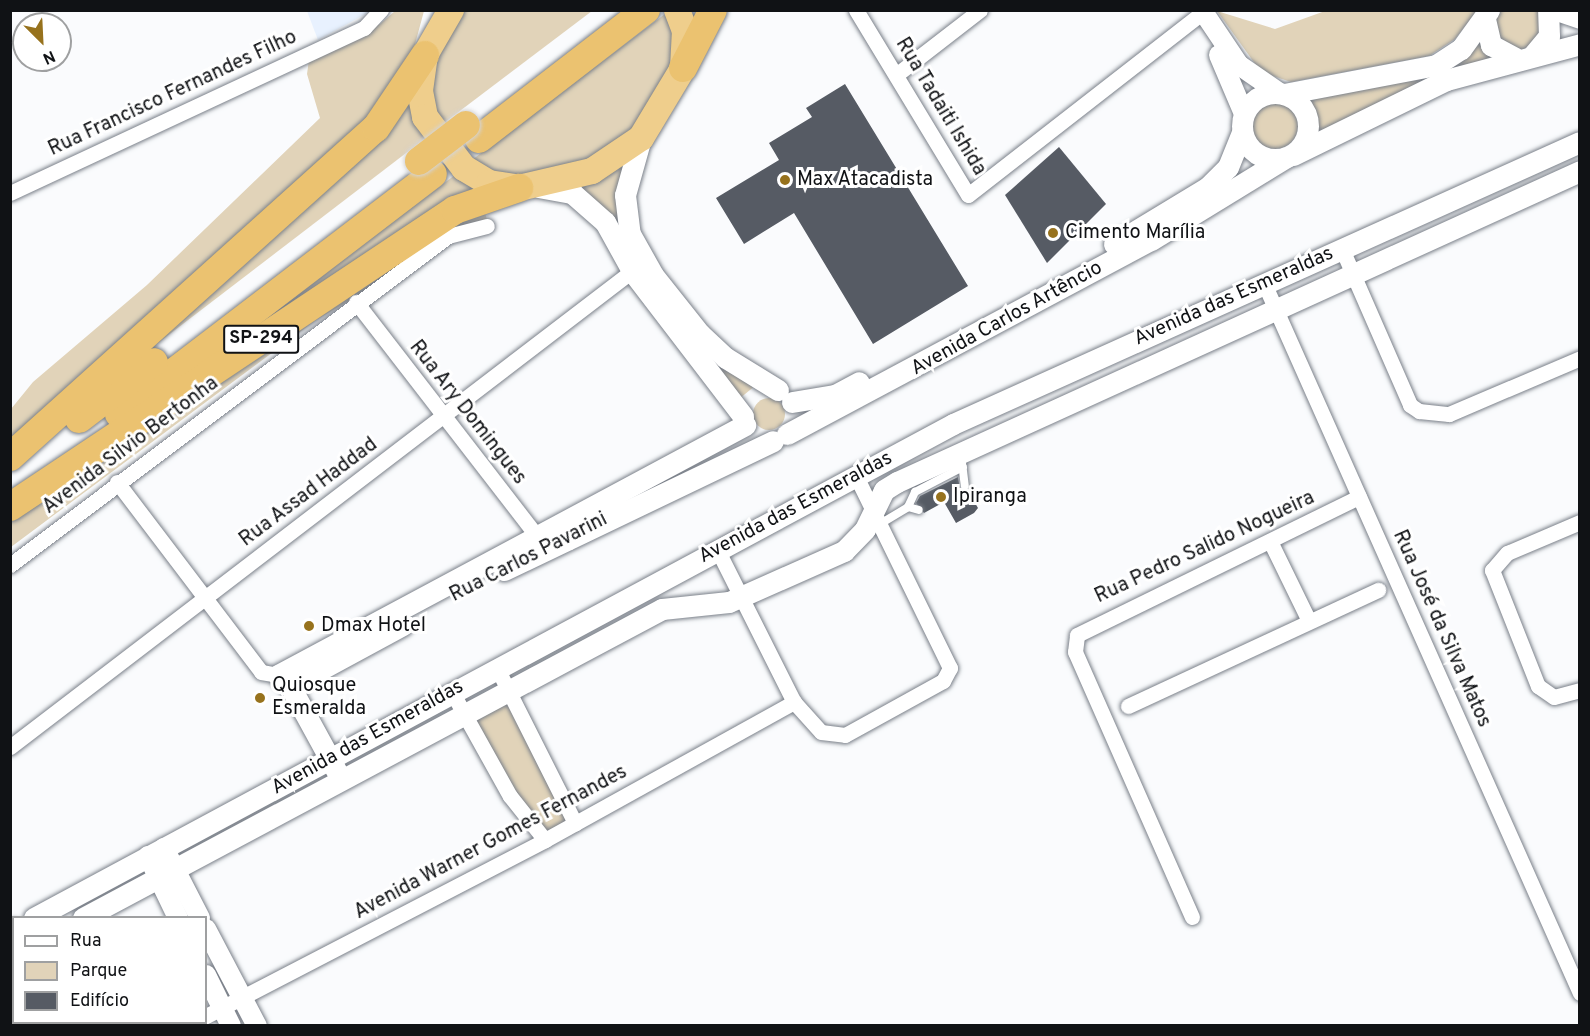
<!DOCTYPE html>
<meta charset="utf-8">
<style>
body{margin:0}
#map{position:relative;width:1590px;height:1036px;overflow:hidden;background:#fafbfd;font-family:Overpass,sans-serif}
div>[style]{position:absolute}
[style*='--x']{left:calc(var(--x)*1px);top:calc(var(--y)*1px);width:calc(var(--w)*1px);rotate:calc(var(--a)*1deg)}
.built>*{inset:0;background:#e8f1fe}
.green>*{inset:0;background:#e1d3b9}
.round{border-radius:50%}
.building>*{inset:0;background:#565b64}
.roads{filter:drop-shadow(0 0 2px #7a8089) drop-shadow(0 0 2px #7a8089)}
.service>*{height:8px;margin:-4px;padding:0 4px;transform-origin:4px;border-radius:4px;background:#fff}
.minor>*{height:15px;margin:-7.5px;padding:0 7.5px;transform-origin:7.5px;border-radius:7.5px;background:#fff}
.tertiary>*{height:20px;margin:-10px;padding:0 10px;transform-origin:10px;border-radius:10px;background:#fff}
.secondary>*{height:21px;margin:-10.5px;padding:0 10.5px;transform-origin:10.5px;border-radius:10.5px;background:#fff}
.secondary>.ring{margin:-10.5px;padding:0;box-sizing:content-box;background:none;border:21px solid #fff;border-radius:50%}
.trunk>*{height:26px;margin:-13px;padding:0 13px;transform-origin:13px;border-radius:13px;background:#efce8c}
.motorway>*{height:28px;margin:-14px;padding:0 14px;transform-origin:14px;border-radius:14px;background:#ebc270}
.bridges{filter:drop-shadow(0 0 2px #d4d4d5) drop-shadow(0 0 2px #d4d4d5)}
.motorway-bridge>*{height:28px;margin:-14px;padding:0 14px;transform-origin:14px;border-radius:14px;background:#ebc270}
.dots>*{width:16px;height:16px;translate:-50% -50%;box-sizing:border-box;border:3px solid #fff;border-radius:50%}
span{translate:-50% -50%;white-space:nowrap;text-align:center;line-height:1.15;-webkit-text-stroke:6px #fff;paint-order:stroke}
.shield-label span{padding:2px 4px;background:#fff;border:2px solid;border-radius:4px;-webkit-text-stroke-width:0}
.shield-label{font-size:18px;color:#101215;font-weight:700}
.street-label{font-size:20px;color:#101215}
.poi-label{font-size:20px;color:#101215}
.left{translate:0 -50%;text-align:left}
.frame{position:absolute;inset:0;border:12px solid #101215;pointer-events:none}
.legend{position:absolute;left:12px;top:916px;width:195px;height:108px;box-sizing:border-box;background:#fff;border:2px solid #9fa0a1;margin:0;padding:8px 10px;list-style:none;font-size:18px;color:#101215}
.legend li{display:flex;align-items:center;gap:12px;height:30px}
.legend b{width:30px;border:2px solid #9fa0a1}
.north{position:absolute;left:12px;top:12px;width:60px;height:60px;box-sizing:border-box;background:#fff;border:2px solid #9fa0a1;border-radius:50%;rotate:156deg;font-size:16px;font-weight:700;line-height:24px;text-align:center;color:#101215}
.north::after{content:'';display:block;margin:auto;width:21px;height:27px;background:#97721d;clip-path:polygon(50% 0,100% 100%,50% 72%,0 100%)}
</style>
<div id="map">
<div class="built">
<div style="clip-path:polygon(307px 11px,371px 11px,318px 40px)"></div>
</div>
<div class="green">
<div style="clip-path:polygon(1498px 10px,1539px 11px,1543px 19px,1536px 43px,1521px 50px,1499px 42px,1493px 20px)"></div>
<div style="clip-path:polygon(395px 11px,424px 11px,411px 59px,389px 98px,11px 448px,11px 409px,33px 382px,147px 285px,320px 118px,307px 74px,309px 60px,380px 24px)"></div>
<div style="clip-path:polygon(462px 11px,592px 11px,440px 126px,430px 85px,440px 50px)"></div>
<div style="clip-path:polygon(669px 11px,679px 36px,661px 96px,610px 153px,508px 181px,468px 163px)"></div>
<div style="clip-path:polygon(1217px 11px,1275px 29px,1325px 11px,1477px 11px,1455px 39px,1429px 56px,1291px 82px,1261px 72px)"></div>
<div style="clip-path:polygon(1479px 42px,1491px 58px,1313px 136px,1307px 100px)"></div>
<div style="clip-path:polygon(410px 98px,427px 137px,128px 366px)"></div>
<div class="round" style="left:1252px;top:103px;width:46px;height:46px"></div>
<div style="clip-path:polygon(626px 159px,625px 237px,600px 204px,572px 185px)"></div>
<div style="clip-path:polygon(455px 175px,478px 190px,222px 350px)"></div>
<div style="clip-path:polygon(483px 205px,487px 220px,316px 320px,11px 547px,11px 516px)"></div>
<div style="clip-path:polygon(693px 335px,756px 385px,739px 399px)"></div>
<div class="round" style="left:753px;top:398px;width:32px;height:32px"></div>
<div style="clip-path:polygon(509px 689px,575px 823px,545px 840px,463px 714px)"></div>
</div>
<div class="building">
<div style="clip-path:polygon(845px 84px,968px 286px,873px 344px,794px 213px,744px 244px,716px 198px,779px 160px,769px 143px,812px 117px,806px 108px)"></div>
<div style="clip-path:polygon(1059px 147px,1106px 204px,1047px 263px,1005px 195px)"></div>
<div style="clip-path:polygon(958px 477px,960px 489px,968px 491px,978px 508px,974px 513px,956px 523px,944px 502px,924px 513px,916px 503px,920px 496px)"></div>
</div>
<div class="roads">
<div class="service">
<div style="--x:962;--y:463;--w:23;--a:83"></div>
<div style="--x:908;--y:507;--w:17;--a:-65"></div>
<div style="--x:915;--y:492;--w:54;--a:-27.5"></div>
<div style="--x:880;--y:524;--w:33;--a:-31"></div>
<div style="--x:908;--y:507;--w:11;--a:15"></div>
</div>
<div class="minor">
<div style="--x:856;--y:10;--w:216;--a:58.8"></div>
<div style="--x:968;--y:195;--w:298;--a:-37.9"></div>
<div style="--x:896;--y:75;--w:106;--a:-37.7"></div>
<div style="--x:10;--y:193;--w:391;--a:-25"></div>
<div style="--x:364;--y:28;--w:25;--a:-47"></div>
<div style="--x:1342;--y:249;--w:170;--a:66.4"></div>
<div style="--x:1410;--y:405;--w:11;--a:34"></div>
<div style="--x:1419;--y:411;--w:30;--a:6"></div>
<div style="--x:1449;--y:414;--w:142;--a:-23.1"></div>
<div style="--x:1264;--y:283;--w:777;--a:66.01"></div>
<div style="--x:356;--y:302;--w:306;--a:52.3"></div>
<div style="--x:117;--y:482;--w:238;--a:52.8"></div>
<div style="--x:261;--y:672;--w:17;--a:10"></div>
<div style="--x:1580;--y:522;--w:79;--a:157"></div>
<div style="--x:1507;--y:553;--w:23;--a:131"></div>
<div style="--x:1492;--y:570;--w:125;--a:68.4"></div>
<div style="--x:1538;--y:686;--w:19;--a:35"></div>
<div style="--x:1554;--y:697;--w:27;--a:-15"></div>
<div style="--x:1270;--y:541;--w:89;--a:64"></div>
<div style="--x:717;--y:549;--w:171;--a:63.3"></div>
<div style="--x:794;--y:702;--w:40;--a:48"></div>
<div style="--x:821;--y:732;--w:24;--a:7"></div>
<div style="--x:845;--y:735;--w:112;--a:-28.9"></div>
<div style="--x:943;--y:681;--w:15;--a:-62"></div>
<div style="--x:950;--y:668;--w:214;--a:-116.1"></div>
<div style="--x:10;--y:565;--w:548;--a:-36.91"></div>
<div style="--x:448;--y:236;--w:40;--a:-14.4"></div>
<div style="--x:497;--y:668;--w:174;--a:63.3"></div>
<div style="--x:452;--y:692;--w:119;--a:60.9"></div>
<div style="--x:510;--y:796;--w:56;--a:51.5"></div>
<div style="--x:1128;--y:706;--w:276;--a:-24.9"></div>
<div style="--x:10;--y:747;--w:783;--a:-37.43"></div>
<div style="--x:1192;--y:917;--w:290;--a:-113.8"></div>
<div style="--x:1075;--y:652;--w:17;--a:-83"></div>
<div style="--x:1077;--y:635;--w:314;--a:-26.1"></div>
<div style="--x:206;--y:1016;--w:382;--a:-27.4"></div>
<div style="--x:545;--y:840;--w:285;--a:-29"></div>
<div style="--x:188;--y:1026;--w:7;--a:-34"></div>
</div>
<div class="tertiary">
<div style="--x:1202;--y:10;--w:66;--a:56.1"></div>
<div style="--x:1239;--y:65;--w:51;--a:34.6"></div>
<div style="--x:1219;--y:55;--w:64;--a:67"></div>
<div style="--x:164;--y:848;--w:79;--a:62.8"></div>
<div style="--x:148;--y:856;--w:69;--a:64.2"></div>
<div style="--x:206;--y:929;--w:110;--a:62.3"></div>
<div style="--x:206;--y:975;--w:57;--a:63.9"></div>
</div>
<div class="secondary">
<div style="--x:1557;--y:10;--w:24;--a:19"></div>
<div style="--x:1485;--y:19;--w:27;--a:77"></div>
<div style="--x:1491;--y:45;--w:27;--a:28"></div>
<div style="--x:1533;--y:55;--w:25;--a:-50"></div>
<div style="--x:1549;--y:36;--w:26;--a:-92"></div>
<div class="ring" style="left:1242px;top:93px;width:45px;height:45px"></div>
<div style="--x:1284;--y:94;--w:155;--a:-10.8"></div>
<div style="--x:1436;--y:65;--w:30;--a:-33"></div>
<div style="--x:1461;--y:49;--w:48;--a:-54.3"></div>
<div style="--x:641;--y:138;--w:59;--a:105.7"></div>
<div style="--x:625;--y:195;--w:39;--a:83"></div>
<div style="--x:630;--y:234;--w:47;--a:60.7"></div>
<div style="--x:653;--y:275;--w:75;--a:51.5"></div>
<div style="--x:700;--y:334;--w:35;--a:43"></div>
<div style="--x:726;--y:358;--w:61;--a:31.6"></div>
<div style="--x:1293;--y:155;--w:170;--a:-26.1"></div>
<div style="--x:1446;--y:80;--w:139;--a:-15"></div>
<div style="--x:538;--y:187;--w:35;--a:10"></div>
<div style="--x:572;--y:193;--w:44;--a:41.3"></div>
<div style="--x:605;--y:222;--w:56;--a:61.1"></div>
<div style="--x:632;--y:271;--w:183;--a:52.6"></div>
<div style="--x:1114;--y:244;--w:110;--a:-31.2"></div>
<div style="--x:1208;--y:187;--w:28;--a:-45"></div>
<div style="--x:1228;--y:167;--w:38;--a:-68"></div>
<div style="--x:792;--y:402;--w:44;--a:-9.2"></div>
<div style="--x:835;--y:395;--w:27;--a:-28"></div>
<div style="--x:787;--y:434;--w:412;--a:-28.1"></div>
<div style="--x:1151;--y:240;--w:157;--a:-31.5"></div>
<div style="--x:504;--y:570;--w:298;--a:-25.6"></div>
<div style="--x:290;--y:686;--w:128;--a:-28.4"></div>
<div style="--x:337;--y:772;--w:98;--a:-118.7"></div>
<div style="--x:290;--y:686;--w:16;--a:-137"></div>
<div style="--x:278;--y:675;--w:530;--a:-28.16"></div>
<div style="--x:34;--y:918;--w:1043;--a:-28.26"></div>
<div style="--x:953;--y:424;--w:687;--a:-24.22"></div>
<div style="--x:83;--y:918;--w:656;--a:-28.09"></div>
<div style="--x:662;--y:609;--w:67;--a:-6"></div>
<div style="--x:729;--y:602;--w:126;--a:-23.9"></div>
<div style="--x:844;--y:551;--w:30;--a:-46"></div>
<div style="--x:865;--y:529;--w:43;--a:-64"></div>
<div style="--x:884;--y:490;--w:15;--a:-32"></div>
<div style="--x:897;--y:482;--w:750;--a:-24.48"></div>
<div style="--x:10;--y:930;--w:4;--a:-14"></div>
<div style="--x:10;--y:957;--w:4;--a:-14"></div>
</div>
<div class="trunk">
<div style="--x:451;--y:10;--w:52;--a:120"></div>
<div style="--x:425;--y:55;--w:36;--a:98"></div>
<div style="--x:420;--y:91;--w:26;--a:79"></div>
<div style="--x:425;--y:117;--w:64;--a:52.6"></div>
<div style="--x:464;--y:168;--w:29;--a:31"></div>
<div style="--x:489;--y:183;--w:30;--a:9"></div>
<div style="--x:519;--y:188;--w:75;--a:-13.1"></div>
<div style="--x:592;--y:171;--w:59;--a:-34"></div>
<div style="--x:641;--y:138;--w:82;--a:-59"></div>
<div style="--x:683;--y:68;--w:37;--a:-87"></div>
<div style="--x:685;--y:31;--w:22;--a:-111"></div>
</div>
<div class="motorway">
<div style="--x:683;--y:68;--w:65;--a:-62.7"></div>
<div style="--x:479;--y:139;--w:211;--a:-37.7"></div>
<div style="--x:119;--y:414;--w:395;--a:-37.4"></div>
<div style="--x:79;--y:419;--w:94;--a:-37.2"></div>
<div style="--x:10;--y:457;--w:492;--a:-42"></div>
<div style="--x:376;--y:128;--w:88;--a:-56.1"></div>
<div style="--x:10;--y:507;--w:535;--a:-33.72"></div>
<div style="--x:455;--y:210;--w:68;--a:-19"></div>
</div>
</div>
<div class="bridges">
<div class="motorway-bridge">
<div style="--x:419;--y:161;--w:59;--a:-37.5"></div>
</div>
</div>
<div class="dots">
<div style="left:785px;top:180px;background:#97721d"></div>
<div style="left:1053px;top:233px;background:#97721d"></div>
<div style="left:941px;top:497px;background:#97721d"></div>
<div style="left:309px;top:626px;background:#97721d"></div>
<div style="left:260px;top:698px;background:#97721d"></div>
</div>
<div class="shield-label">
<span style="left:261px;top:339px">SP-294</span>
</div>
<div class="street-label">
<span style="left:173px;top:94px;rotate:-25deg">Rua Francisco Fernandes Filho</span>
<span style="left:940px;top:107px;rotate:59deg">Rua Tadaiti Ishida</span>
<span style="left:1234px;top:297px;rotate:-24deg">Avenida das Esmeraldas</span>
<span style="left:1007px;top:319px;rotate:-29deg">Avenida Carlos Artêncio</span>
<span style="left:467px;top:413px;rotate:52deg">Rua Ary Domingues</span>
<span style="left:131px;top:446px;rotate:-37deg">Avenida Silvio Bertonha</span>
<span style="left:309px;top:493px;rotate:-37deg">Rua Assad Haddad</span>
<span style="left:796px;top:508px;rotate:-28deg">Avenida das Esmeraldas</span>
<span style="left:1205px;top:548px;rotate:-25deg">Rua Pedro Salido Nogueira</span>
<span style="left:529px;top:558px;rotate:-27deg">Rua Carlos Pavarini</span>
<span style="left:1441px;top:629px;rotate:66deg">Rua José da Silva Matos</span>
<span style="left:368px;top:738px;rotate:-29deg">Avenida das Esmeraldas</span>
<span style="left:491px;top:843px;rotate:-28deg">Avenida Warner Gomes Fernandes</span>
</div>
<div class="poi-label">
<span class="left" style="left:797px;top:180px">Max Atacadista</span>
<span class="left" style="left:1065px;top:233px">Cimento Marília</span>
<span class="left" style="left:953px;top:497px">Ipiranga</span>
<span class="left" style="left:321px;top:626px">Dmax Hotel</span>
<span class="left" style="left:272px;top:698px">Quiosque<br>Esmeralda</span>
</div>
<div class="frame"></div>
<ul class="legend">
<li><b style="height:8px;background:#fff"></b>Rua</li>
<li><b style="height:16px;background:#e1d3b9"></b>Parque</li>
<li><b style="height:16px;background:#565b64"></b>Edifício</li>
</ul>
<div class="north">N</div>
</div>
